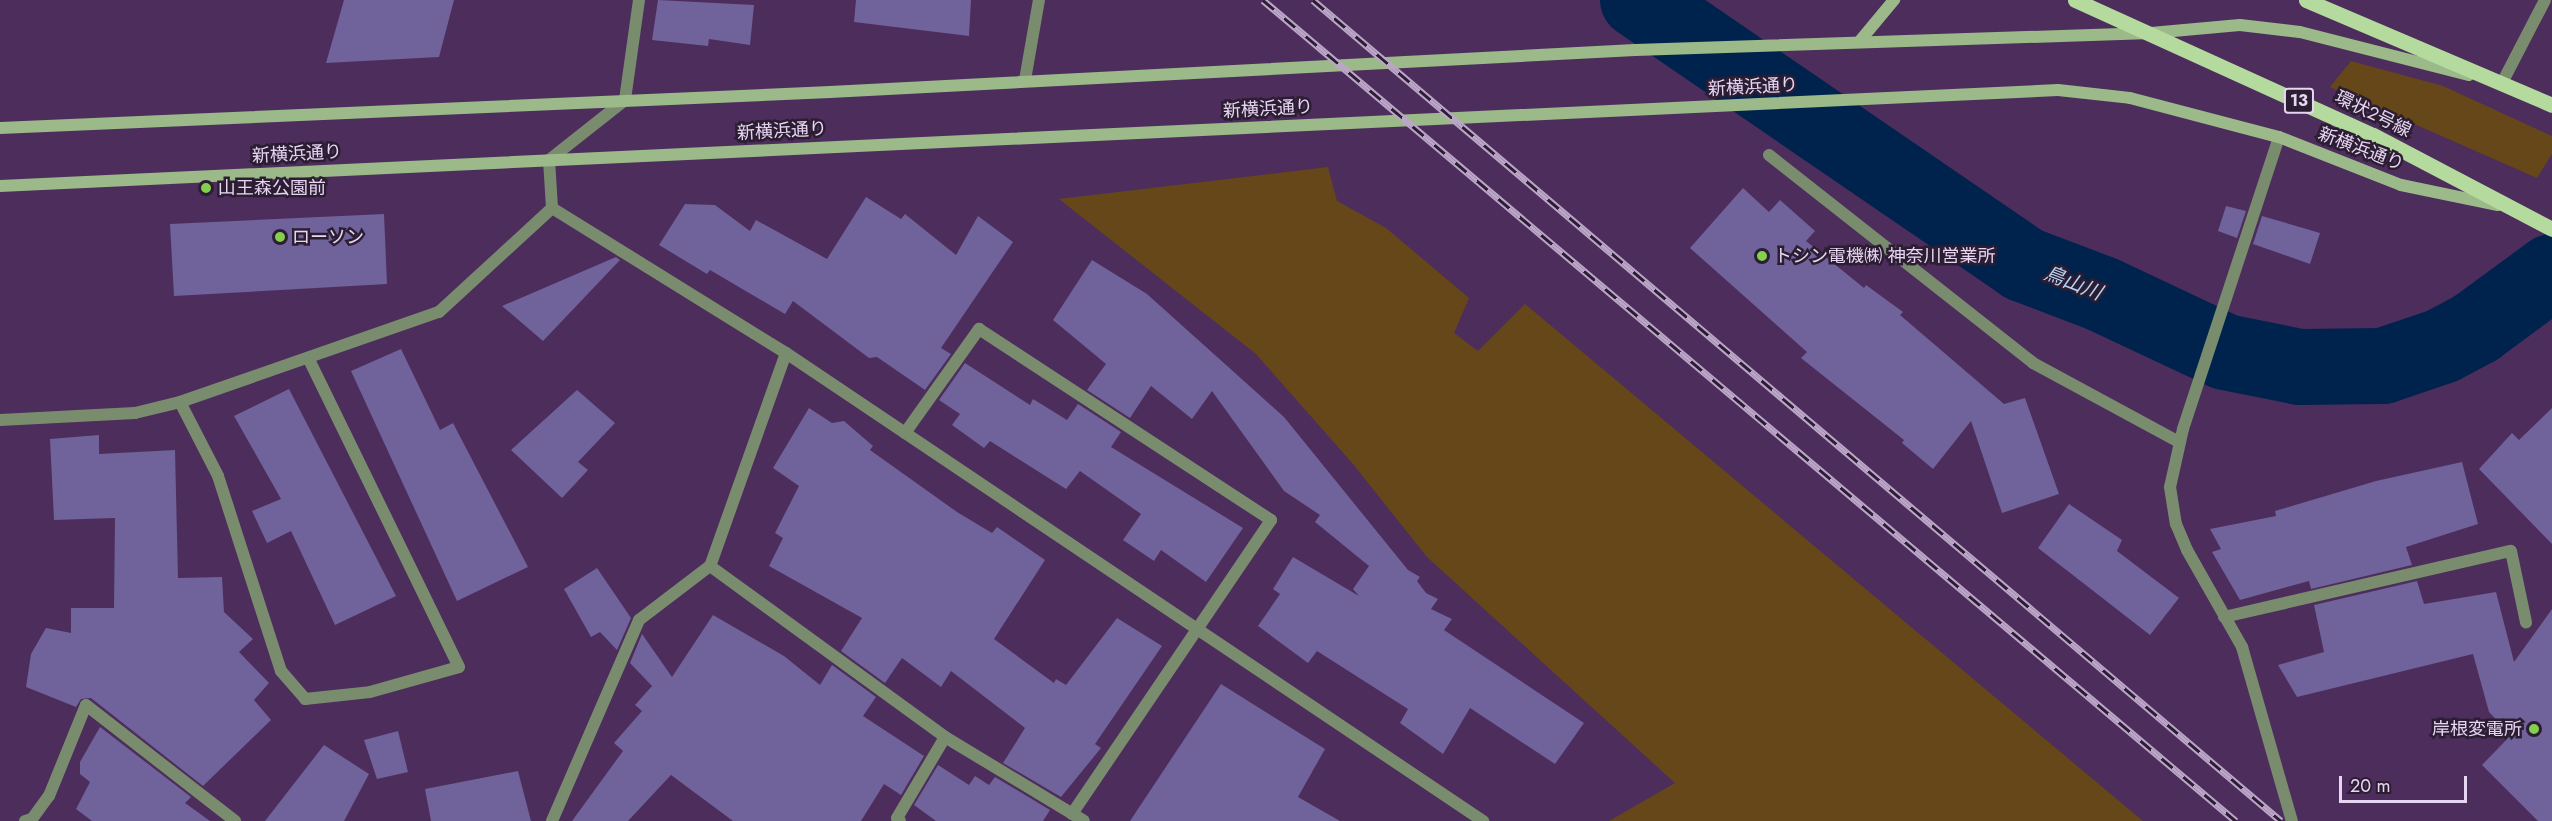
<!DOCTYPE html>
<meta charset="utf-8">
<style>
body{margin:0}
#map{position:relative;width:2552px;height:821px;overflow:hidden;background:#4d2d5c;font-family:Jost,"Noto Sans JP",sans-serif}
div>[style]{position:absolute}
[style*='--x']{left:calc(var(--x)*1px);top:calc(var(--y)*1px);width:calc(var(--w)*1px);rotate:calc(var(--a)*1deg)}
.green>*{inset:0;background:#664719}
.river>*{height:76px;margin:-38px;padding:0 38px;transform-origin:38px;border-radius:38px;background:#00234d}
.building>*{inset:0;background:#70629a}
.lane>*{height:12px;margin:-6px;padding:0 6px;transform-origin:6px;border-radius:6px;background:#798d6e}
.street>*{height:12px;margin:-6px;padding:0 6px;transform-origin:6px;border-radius:6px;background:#798d6e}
.secondary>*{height:12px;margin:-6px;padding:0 6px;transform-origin:6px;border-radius:6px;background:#9bb989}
.primary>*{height:15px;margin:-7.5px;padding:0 7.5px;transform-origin:7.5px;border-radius:7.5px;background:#b4db9d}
.rail>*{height:7px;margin-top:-3.5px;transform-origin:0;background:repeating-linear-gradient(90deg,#2b1d32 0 14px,#bca6c8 0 28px);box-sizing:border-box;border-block:2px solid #bca6c8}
.dots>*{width:16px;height:16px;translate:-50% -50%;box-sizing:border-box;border:3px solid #2b1d32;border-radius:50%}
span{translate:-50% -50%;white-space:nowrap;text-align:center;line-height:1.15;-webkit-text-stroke:5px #2b1d32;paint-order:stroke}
.shield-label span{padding:2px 4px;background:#2b1d32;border:2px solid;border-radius:4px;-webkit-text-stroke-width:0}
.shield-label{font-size:16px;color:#e8d5f2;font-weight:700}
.street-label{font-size:18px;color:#e8d5f2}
.poi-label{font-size:18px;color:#e8d5f2}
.left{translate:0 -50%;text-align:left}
.right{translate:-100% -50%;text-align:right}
.water-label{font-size:20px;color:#b8d3f5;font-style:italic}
.scale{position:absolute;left:2339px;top:776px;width:128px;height:27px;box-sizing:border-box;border:3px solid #e8d5f2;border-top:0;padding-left:8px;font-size:18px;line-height:21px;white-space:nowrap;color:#e8d5f2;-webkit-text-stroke:4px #2b1d32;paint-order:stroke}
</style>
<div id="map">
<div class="green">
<div style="clip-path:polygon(2351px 61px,2443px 86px,2552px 136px,2552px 154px,2537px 178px,2330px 87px)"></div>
<div style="clip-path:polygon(1328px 167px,1337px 201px,1386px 228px,1469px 298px,1454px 333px,1478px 351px,1525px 304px,2143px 821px,1609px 821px,1675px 783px,1427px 557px,1353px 464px,1256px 354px,1059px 199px)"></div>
</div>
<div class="river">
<div style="--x:1638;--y:0;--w:467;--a:34.4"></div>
<div style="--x:2023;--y:264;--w:85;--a:20.8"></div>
<div style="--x:2102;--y:294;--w:136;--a:25.2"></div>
<div style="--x:2225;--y:352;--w:76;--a:11.3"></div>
<div style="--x:2300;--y:367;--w:83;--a:-0.7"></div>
<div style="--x:2383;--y:366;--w:62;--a:-18.7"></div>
<div style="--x:2442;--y:346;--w:40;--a:-28"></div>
<div style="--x:2477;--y:327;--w:93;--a:-36.3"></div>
</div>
<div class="building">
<div style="clip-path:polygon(344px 0,454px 0,439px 57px,326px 63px)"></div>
<div style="clip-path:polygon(658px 0,754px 5px,750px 45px,709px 39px,708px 46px,652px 40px)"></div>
<div style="clip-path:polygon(856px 0,971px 0,969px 36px,854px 22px)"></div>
<div style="clip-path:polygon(1743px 188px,1769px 212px,1780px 200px,1815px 231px,1806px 241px,1864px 288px,1866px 285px,1903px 312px,1900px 315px,2004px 404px,2025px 398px,2059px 494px,2002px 513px,1971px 421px,1933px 469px,1902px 443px,1904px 440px,1801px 358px,1807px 352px,1690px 248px)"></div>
<div style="clip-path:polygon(866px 197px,901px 219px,905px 214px,956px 255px,978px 216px,1013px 242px,941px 348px,951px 354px,925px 390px,877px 357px,869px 358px,793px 301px,785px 314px,710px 270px,707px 274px,659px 245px,685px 204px,715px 205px,750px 231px,756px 220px,827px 259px)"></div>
<div style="clip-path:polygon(2226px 206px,2246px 211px,2237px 238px,2218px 231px)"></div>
<div style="clip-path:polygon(384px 214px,387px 284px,174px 296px,170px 224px)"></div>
<div style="clip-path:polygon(2262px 216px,2320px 233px,2310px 264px,2253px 244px)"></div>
<div style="clip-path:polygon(616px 257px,620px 260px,543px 341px,502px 306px)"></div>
<div style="clip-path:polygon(1092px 260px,1147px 294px,1284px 417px,1408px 570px,1420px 577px,1417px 581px,1426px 593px,1438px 599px,1431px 609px,1452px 619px,1444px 630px,1584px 723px,1555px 764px,1470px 708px,1443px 754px,1400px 723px,1408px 709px,1317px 651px,1308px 663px,1258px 626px,1280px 594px,1273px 589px,1293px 557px,1359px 596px,1353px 589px,1369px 566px,1315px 522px,1320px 515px,1284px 491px,1212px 391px,1192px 419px,1151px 386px,1130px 418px,1087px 390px,1106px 364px,1053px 320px)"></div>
<div style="clip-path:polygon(401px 349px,440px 430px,453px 423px,528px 567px,457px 601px,351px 371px)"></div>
<div style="clip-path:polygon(965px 363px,1030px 405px,1033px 399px,1067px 420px,1078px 404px,1121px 432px,1111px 447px,1243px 528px,1206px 582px,1161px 550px,1154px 561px,1123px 540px,1141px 514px,1080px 471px,1066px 489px,990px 441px,984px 448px,952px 425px,960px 414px,939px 400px)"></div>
<div style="clip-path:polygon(289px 389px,396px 596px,335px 625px,291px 531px,267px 543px,252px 511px,281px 499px,234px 416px)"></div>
<div style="clip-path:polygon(577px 390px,615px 423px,578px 462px,588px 470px,562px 498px,511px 450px)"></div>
<div style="clip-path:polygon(809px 408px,832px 423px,844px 421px,873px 446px,870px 450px,957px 512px,992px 533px,997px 527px,1045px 560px,994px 639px,1054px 683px,1056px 679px,1066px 685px,1117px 618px,1162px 646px,1095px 744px,1101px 748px,1061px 797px,1003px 763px,1025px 728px,951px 671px,941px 687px,902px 658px,885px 683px,841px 651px,862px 618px,769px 566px,783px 538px,775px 533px,799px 486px,773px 468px)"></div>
<div style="clip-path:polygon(2552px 408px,2552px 544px,2479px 469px,2512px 433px,2519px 440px)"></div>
<div style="clip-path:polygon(99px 435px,99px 454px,175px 450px,178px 578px,222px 577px,224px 612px,253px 639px,239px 652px,269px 683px,254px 700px,271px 720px,203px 786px,91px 698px,81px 699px,76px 707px,26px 687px,31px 654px,46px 628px,71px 633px,71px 608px,114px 608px,115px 518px,54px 520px,50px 439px)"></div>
<div style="clip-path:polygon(2462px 462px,2478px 524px,2406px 547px,2412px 565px,2311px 589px,2309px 581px,2240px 600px,2212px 552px,2221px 549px,2210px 529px,2276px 516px,2275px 511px,2376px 481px)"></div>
<div style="clip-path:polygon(2069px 504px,2122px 540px,2117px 551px,2179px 598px,2150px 635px,2038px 548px)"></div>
<div style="clip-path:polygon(597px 568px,631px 618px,617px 650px,600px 632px,591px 637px,564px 589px)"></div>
<div style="clip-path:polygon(2417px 581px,2424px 604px,2496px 592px,2514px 662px,2552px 609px,2552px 821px,2538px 821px,2482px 765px,2511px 735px,2489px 712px,2473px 654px,2297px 697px,2278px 665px,2324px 652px,2314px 605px)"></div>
<div style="clip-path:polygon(713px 615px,784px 656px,820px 685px,832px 665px,876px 697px,863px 716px,924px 756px,901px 795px,884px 784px,861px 821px,733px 821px,671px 775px,628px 821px,572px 821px,623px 751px,614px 743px,642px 711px,635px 705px,652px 686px,630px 663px,642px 634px,672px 677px)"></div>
<div style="clip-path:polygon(1221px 684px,1325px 749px,1298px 797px,1340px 821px,1130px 821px)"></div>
<div style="clip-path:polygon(100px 727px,191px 797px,185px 803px,210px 821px,92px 821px,76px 809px,90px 782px,80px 774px,80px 762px)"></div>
<div style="clip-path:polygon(398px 731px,408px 772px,377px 779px,364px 740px)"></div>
<div style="clip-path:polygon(324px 745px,369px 774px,344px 821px,265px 821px)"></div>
<div style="clip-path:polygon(938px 765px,969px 785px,975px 776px,989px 785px,995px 777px,1050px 810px,1043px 821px,936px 821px,914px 805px)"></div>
<div style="clip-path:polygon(518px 771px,531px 821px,431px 821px,425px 789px)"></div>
</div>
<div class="lane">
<div style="--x:2502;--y:83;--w:93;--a:-62.6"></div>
<div style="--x:1769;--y:155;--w:336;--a:38.2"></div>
<div style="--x:2033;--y:363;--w:166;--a:28.4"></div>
</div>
<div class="street">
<div style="--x:639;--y:0;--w:101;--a:98"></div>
<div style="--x:625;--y:100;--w:97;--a:141.7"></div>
<div style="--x:549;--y:160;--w:48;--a:86.4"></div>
<div style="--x:552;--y:208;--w:275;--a:31.8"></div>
<div style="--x:786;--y:353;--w:840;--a:33.88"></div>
<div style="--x:1025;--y:80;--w:81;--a:-80.1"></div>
<div style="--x:2279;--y:137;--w:307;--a:108.2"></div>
<div style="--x:2183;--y:429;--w:59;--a:102.6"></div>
<div style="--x:2170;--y:487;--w:37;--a:81"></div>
<div style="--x:2176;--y:524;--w:28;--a:67"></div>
<div style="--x:2187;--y:550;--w:112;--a:60.4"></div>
<div style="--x:2242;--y:647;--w:181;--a:74"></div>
<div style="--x:786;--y:353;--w:226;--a:109.6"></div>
<div style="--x:710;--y:566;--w:291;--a:36"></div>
<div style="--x:945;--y:737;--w:162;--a:31.1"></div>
<div style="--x:180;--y:402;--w:83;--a:62.8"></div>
<div style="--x:218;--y:476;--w:205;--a:72.1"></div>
<div style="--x:281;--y:671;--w:37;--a:49"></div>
<div style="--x:305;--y:699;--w:65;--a:-6.1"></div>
<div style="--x:370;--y:692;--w:92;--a:-15.7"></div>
<div style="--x:459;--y:667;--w:344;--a:-116"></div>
<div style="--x:0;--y:420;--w:135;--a:-3"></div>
<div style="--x:135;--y:413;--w:46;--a:-13.7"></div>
<div style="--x:180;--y:402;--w:274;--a:-19.2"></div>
<div style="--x:439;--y:312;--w:154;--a:-42.6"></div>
<div style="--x:905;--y:433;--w:128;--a:-54.6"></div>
<div style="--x:979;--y:329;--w:349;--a:33.2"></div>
<div style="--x:1271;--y:520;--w:355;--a:124.1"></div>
<div style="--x:2224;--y:617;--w:294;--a:-13"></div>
<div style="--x:2511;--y:551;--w:73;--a:78.1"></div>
<div style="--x:25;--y:821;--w:7;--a:-16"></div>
<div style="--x:32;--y:819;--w:29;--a:-54"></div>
<div style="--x:49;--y:796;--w:98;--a:-67.9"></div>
<div style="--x:86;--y:705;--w:189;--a:37.9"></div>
<div style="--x:552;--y:821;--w:219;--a:-66.6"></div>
<div style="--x:639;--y:620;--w:89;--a:-37.3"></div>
<div style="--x:900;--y:821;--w:4;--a:-135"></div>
<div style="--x:897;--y:818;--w:94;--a:-59.3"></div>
</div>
<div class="secondary">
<div style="--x:1859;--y:42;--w:55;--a:-50.2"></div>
<div style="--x:0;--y:128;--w:831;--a:-2.48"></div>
<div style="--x:830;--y:92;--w:806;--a:-2.99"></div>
<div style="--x:1635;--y:50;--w:516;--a:-1.89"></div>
<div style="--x:2151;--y:33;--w:89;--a:-5.1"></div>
<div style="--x:2240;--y:25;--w:60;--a:6.7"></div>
<div style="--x:2300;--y:32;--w:174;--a:14.3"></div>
<div style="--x:0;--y:186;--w:2060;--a:-2.67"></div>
<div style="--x:2058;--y:90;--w:72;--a:6.3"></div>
<div style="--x:2130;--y:98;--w:154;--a:14.7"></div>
<div style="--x:2279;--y:137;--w:131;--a:21.5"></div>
<div style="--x:2401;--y:185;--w:99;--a:11.7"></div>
</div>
<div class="primary">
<div style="--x:2075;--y:0;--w:327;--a:24.4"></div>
<div style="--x:2373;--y:135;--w:202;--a:27.7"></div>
<div style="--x:2306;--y:0;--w:267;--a:23.1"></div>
</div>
<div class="rail">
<div style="--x:1263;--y:0;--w:1273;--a:40.16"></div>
<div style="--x:1313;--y:0;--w:1269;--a:40.3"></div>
</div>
<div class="dots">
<div style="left:206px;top:188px;background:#84cf4d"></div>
<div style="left:280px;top:237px;background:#84cf4d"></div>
<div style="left:1762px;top:256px;background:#84cf4d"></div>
<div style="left:2534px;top:729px;background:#84cf4d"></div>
</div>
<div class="shield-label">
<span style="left:2299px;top:101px">13</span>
</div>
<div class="street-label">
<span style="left:1753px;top:87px;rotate:-3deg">新横浜通り</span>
<span style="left:1268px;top:109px;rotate:-3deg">新横浜通り</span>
<span style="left:2373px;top:114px;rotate:26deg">環状2号線</span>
<span style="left:782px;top:131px;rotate:-3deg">新横浜通り</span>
<span style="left:2361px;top:149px;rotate:21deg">新横浜通り</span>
<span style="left:297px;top:154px;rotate:-3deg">新横浜通り</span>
</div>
<div class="poi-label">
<span class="left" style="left:218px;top:188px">山王森公園前</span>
<span class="left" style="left:292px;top:237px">ローソン</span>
<span class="left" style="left:1774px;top:256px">トシン電機㈱ 神奈川営業所</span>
<span class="right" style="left:2522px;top:729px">岸根変電所</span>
</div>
<div class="water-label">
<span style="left:2073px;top:283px;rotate:21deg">鳥山川</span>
</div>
<div class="scale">20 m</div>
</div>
